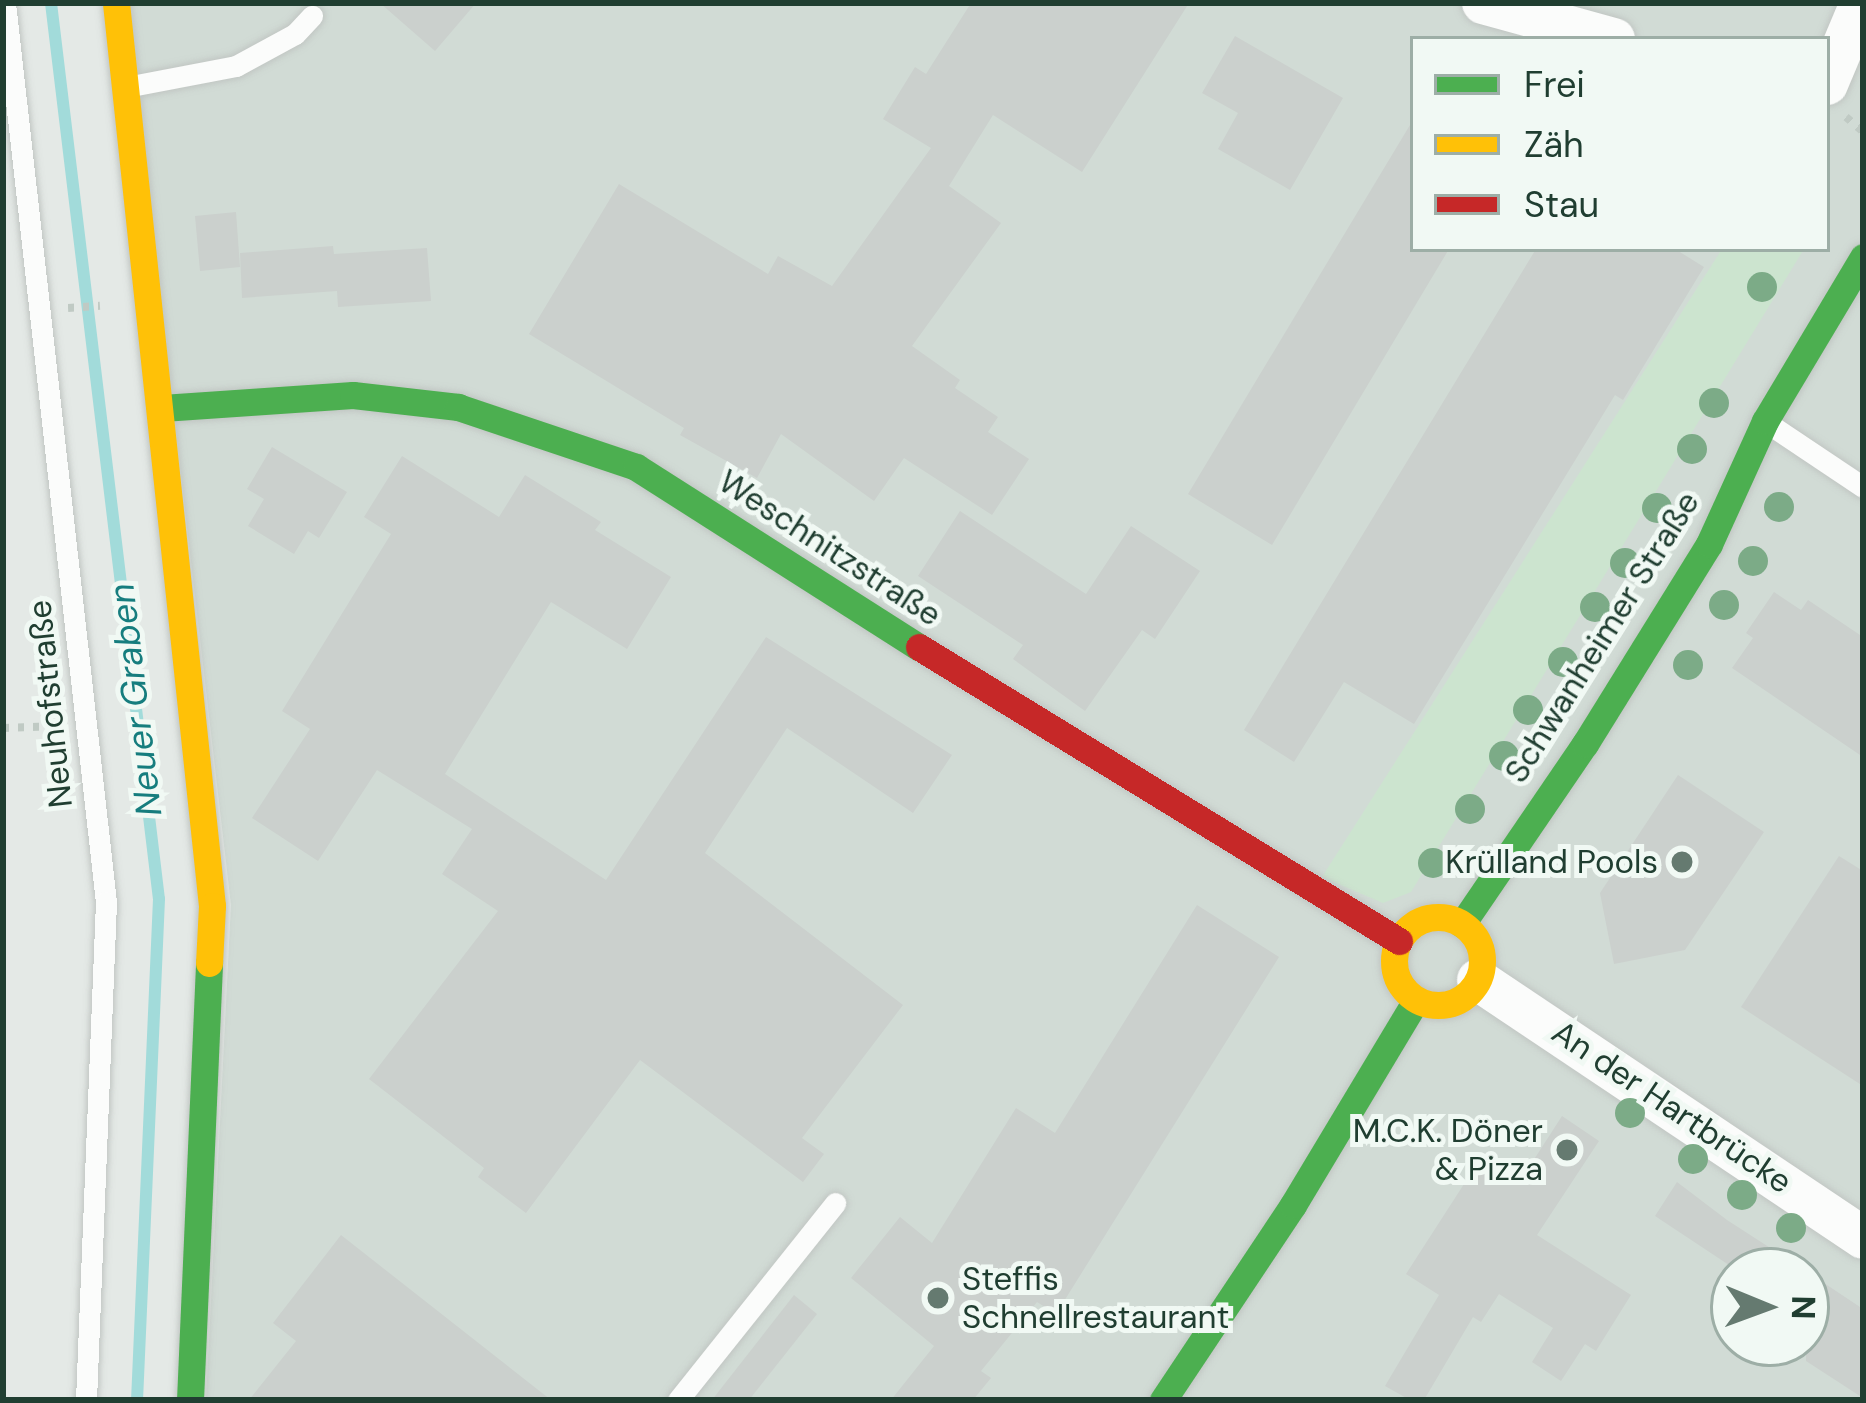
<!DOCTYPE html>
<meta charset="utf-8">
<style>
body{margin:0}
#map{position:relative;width:1866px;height:1403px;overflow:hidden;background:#e4e9e6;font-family:"DM Sans",sans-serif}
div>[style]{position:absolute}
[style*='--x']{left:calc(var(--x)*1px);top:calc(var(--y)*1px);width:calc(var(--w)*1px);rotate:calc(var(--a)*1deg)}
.built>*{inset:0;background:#d1dbd5}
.green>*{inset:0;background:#cce4cf}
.stream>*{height:12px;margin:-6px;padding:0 6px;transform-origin:6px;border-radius:6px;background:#a2dbda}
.building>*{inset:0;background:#cbd0cd}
.path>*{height:8px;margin-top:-4px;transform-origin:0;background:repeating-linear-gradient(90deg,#c0cac4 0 6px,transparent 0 15px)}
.roads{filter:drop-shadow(0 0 3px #c1c6c3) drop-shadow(0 0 3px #c1c6c3)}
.lane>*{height:21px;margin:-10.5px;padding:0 10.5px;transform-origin:10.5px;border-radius:10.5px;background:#fbfcfb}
.street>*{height:42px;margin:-21px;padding:0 21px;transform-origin:21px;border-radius:21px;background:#fbfcfb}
.fast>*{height:27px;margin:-13.5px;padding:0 13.5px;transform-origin:13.5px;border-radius:13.5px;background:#4caf50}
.slow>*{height:27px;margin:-13.5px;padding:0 13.5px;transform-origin:13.5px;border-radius:13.5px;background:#ffc107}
.slow>.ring{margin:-13.5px;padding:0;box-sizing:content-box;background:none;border:27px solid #ffc107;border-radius:50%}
.jam>*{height:27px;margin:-13.5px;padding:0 13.5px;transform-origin:13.5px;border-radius:13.5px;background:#c62828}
.trees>*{width:30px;height:30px;margin:-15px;border-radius:50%;background:#7cab87}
.dots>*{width:33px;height:33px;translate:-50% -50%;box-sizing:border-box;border:6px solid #f1f9f4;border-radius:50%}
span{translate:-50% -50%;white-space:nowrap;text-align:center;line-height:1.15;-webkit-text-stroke:10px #f1f9f4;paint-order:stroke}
.street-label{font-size:33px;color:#203e31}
.poi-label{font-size:33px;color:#203e31}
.right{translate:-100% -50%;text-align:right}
.left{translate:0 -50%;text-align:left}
.water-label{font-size:36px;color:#167d7e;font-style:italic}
.frame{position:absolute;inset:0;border:6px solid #203e31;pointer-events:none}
.legend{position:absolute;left:1410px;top:36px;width:420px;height:216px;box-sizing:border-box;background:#f1f9f4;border:3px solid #9daea6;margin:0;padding:15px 21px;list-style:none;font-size:36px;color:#203e31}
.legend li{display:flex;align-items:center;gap:24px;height:60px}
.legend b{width:60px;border:3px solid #9daea6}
.north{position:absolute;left:1710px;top:1247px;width:120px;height:120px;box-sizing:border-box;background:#f1f9f4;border:3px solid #9daea6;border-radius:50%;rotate:91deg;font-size:33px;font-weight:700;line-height:48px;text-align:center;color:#203e31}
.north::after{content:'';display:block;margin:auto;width:42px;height:54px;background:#657a70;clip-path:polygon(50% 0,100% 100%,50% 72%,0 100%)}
</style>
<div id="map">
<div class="built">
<div style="clip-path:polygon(evenodd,126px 3px,1863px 3px,1863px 1400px,206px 1400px,231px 905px,126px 3px,1413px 39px,1827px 39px,1827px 249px,1413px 249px,1413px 39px,126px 3px,1734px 1271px,1806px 1271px,1806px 1343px,1734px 1343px,1734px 1271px)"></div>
</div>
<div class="green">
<div style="clip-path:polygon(1722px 249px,1804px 249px,1411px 892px,1383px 903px,1322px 877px)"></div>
</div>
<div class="stream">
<div style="--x:51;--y:3;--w:902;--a:83.13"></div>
<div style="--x:159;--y:899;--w:501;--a:92.51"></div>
</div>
<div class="building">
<div style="clip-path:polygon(380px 3px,476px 3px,435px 51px)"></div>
<div style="clip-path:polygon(971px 3px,1189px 3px,1082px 172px,993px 115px,949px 186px,1001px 223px,912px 346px,960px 380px,955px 388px,998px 417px,988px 432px,1029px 459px,992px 515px,904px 458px,874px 501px,781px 434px,757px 478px,680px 435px,684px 428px,529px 334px,619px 184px,768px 274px,778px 256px,832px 286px,931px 148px,883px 119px,915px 67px,926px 74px)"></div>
<div style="clip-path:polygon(1235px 36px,1343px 98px,1290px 190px,1218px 149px,1238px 113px,1202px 93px)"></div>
<div style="clip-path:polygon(1413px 120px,1413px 249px,1449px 249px,1272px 545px,1188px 494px)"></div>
<div style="clip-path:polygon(236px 212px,240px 267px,200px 271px,195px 216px)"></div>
<div style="clip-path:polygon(333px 246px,334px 254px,427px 248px,431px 301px,338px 307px,337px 291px,242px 298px,240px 253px)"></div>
<div style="clip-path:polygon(1536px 249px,1675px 249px,1704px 267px,1623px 400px,1615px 395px,1414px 724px,1344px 682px,1294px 762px,1244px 730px)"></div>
<div style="clip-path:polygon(272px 447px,347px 492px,319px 538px,308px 531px,294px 554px,248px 526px,264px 499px,247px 489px)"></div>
<div style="clip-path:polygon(402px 456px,499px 517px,525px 475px,601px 522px,595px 530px,671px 577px,627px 649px,551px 602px,445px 774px,606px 880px,766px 637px,952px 755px,913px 813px,787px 728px,705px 853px,903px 1005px,802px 1138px,824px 1154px,803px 1182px,640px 1060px,526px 1213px,478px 1177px,484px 1168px,369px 1079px,498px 911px,442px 874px,472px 829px,377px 770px,318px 861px,252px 818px,310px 729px,282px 711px,391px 534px,364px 517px)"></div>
<div style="clip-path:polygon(960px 511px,1086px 594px,1131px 526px,1200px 571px,1155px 639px,1142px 630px,1085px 711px,1013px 659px,1023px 645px,918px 576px)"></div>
<div style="clip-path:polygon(1774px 592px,1801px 610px,1808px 600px,1863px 637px,1863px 757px,1732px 668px,1753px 638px,1746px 633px)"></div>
<div style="clip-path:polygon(1678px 775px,1764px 832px,1685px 950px,1614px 964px,1600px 893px)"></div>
<div style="clip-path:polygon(1839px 856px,1863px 871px,1863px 1086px,1741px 1007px)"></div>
<div style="clip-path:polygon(1197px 905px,1279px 957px,1056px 1314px,1037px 1302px,981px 1371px,991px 1378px,973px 1400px,891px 1400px,934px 1346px,851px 1278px,900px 1217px,932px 1243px,1016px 1108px,1055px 1133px)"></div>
<div style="clip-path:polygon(1562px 1116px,1599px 1141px,1537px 1235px,1631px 1295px,1596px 1351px,1585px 1344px,1561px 1381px,1532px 1362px,1553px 1328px,1499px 1294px,1481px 1322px,1473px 1317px,1424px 1400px,1410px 1400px,1385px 1386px,1439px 1295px,1406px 1274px,1484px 1153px,1522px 1178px)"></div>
<div style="clip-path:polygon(1677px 1182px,1727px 1220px,1806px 1271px,1738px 1271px,1655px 1216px)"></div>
<div style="clip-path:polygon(341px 1235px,551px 1400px,249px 1400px,296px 1341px,273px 1323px)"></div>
<div style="clip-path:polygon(1806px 1271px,1863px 1309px,1863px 1398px,1806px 1361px)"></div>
<div style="clip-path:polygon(794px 1295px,817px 1314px,749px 1400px,712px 1400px)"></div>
</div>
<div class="path">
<div style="--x:1846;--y:117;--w:23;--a:41"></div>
<div style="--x:68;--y:308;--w:32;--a:-4"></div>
<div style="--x:3;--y:728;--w:56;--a:-2"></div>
</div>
<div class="roads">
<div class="lane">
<div style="--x:5;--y:3;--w:905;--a:83.59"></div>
<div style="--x:106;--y:902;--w:498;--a:92.3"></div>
<div style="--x:126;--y:87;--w:112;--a:-10.8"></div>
<div style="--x:236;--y:66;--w:67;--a:-28.5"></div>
<div style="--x:295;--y:34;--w:25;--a:-47"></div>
<div style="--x:1769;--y:424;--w:113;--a:33.8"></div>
<div style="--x:678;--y:1400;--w:252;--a:-51.4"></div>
</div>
<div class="street">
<div style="--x:1483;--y:3;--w:136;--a:15.4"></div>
<div style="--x:1827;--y:84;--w:88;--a:-67.2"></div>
<div style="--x:1478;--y:980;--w:463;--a:33.8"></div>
</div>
<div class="fast">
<div style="--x:162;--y:408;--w:191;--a:-3.9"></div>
<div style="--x:353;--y:395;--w:106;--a:6.5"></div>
<div style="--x:458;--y:407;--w:188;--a:18.6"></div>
<div style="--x:636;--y:467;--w:335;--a:32.5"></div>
<div style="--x:1462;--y:924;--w:218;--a:-55.7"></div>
<div style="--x:1585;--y:744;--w:235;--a:-58.2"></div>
<div style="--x:1709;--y:544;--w:135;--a:-65.5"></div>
<div style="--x:1765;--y:421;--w:191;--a:-59.1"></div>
<div style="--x:190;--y:1400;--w:437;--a:-87.5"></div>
<div style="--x:1163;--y:1400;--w:234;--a:-56.3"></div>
<div style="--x:1293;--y:1205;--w:239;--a:-59"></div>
</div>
<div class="slow">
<div style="--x:116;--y:3;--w:908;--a:83.93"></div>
<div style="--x:212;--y:906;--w:57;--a:93"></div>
<div class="ring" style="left:1394px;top:917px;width:61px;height:61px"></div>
</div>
<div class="jam">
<div style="--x:919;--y:647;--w:563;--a:31.49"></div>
</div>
</div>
<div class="trees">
<div style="left:1762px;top:287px"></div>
<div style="left:1714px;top:403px"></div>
<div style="left:1692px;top:449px"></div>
<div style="left:1779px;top:507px"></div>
<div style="left:1657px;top:508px"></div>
<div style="left:1753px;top:561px"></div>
<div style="left:1625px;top:563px"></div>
<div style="left:1724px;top:605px"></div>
<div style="left:1595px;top:607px"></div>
<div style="left:1563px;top:662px"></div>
<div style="left:1688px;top:665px"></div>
<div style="left:1528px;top:710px"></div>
<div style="left:1504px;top:756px"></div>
<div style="left:1470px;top:809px"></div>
<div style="left:1433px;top:863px"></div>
<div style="left:1630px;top:1113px"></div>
<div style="left:1693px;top:1159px"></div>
<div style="left:1742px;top:1195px"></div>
<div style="left:1791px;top:1228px"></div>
</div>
<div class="dots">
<div style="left:1682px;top:862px;background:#657a70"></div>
<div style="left:1567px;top:1150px;background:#657a70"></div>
<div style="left:938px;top:1298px;background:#657a70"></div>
</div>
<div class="street-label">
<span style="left:830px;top:548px;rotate:33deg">Weschnitzstraße</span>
<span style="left:1602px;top:637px;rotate:-58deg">Schwanheimer Straße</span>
<span style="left:50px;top:704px;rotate:-96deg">Neuhofstraße</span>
<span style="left:1672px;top:1107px;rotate:34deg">An der Hartbrücke</span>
</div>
<div class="poi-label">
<span class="right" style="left:1658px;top:862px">Krülland Pools</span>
<span class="right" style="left:1543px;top:1150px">M.C.K. Döner<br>&amp; Pizza</span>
<span class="left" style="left:962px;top:1298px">Steffis<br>Schnellrestaurant</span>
</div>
<div class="water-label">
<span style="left:135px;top:700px;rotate:-97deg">Neuer Graben</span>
</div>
<div class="frame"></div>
<ul class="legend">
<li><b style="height:15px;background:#4caf50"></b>Frei</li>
<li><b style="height:15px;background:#ffc107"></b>Zäh</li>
<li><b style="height:15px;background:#c62828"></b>Stau</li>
</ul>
<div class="north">N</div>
</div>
